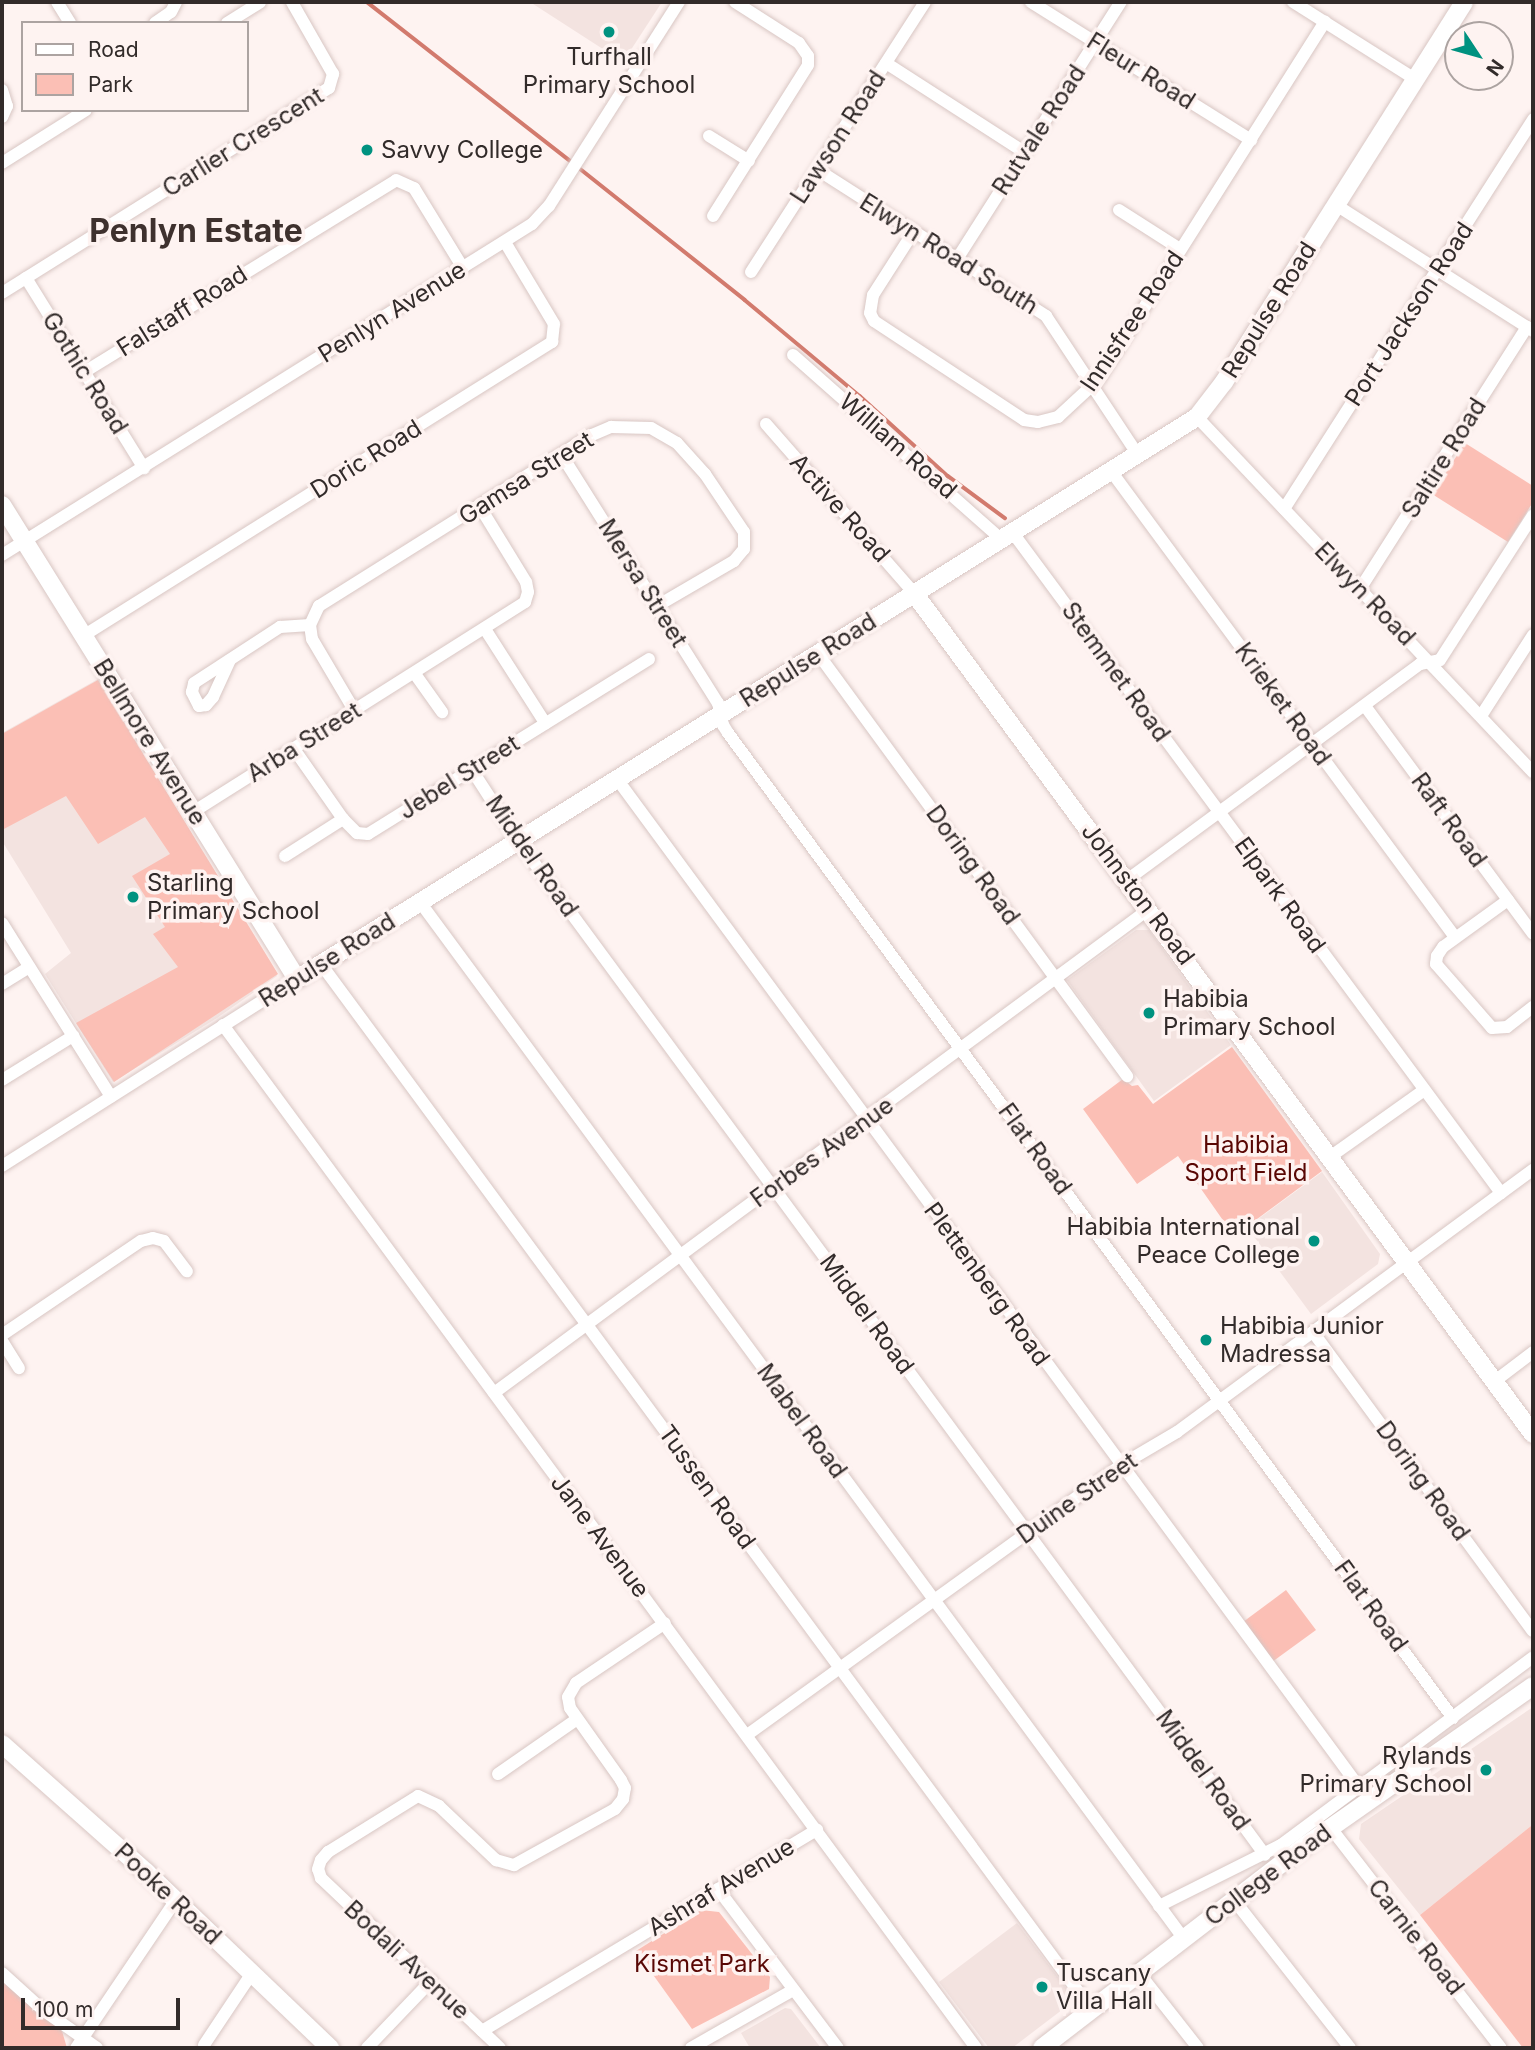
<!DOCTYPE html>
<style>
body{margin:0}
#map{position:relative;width:1535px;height:2050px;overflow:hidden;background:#fef3f1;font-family:Inter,sans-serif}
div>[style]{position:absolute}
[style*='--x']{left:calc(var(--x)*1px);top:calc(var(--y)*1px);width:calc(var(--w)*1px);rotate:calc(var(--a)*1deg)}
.built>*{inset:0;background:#f3e3e0}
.green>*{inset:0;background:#fbbfb5}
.stream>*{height:3.5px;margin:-1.75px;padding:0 1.75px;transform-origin:1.75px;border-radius:1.75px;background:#d27a6d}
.roads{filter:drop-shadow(0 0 2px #d8c6c3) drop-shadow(0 0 2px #d8c6c3)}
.street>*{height:12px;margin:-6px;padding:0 6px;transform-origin:6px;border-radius:6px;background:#fff}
.secondary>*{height:18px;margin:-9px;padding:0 9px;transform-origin:9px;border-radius:9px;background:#fff}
.dots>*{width:19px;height:19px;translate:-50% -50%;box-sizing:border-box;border:4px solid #fef3f1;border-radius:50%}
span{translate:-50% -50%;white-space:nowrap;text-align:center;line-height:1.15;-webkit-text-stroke:7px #fef3f1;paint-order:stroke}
.poi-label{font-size:24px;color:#322b2a}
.left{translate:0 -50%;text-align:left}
.right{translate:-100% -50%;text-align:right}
.street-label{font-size:24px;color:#322b2a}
.park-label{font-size:24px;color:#590704}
.district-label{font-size:32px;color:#3e312e;font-weight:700}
.frame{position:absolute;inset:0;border:4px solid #322b2a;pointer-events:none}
.legend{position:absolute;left:21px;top:21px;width:228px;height:91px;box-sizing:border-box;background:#fef3f1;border:2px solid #aca3a1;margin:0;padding:9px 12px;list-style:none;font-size:21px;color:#322b2a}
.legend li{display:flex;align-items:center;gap:14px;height:35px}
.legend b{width:35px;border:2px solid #aca3a1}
.north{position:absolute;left:1444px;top:21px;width:70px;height:70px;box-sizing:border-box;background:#fef3f1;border:2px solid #aca3a1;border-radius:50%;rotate:126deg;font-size:19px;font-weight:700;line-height:28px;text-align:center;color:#322b2a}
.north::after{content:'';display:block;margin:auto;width:24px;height:32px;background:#009280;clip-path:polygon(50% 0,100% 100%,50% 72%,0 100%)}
.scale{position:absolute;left:21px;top:1998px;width:159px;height:32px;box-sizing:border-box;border:4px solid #322b2a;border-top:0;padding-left:9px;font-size:21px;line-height:24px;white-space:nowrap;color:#322b2a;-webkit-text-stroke:5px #fef3f1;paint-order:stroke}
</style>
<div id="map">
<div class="built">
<div style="clip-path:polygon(530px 2px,662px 2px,623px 62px)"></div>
<div style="clip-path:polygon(98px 679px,277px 976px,217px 1018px,113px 1082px,45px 974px,71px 953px,2px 841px,2px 733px)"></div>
<div style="clip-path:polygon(1136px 930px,1149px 930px,1231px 1045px,1154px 1101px,1067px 980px)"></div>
<div style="clip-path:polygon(1322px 1172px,1380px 1254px,1378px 1264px,1311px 1314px,1247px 1227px)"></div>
<div style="clip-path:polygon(1533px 1707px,1533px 1828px,1531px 1826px,1420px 1915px,1359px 1839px,1361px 1824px)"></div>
<div style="clip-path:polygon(1017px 1923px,1075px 2000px,1012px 2048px,989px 2048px,939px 1982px)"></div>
<div style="clip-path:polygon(785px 2008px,791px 2009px,821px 2048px,750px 2048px,741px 2033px)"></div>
</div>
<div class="green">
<div style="clip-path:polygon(1465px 443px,1533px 486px,1533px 502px,1508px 542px,1432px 494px)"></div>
<div style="clip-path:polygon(98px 680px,278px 974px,114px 1082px,76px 1023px,178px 967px,153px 934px,165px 927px,132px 876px,170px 854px,145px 817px,98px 844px,66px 796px,2px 830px,2px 734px)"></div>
<div style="clip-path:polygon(1232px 1047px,1322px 1171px,1234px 1236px,1178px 1156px,1137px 1184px,1083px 1109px,1123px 1079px,1132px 1086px,1138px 1085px,1153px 1104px)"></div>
<div style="clip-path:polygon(1286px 1590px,1316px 1630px,1272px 1662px,1243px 1622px)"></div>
<div style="clip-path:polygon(1531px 1826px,1533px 2048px,1523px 2048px,1420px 1915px)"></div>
<div style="clip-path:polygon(701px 1910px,719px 1912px,770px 1977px,769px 1989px,692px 2029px,636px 1951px)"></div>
<div style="clip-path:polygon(2px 1981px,62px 2031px,67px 2048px,2px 2048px)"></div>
</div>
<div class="stream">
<div style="--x:367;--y:2;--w:260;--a:38"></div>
<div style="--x:578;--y:167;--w:213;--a:38.5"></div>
<div style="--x:745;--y:300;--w:150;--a:39.9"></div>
<div style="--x:860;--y:396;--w:119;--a:42.3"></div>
<div style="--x:948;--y:476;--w:71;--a:36.4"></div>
</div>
<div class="roads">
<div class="street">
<div style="--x:57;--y:2;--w:25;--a:58"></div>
<div style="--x:1031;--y:2;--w:260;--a:32.1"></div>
<div style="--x:1293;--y:2;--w:144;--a:32.3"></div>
<div style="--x:155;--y:23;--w:19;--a:-35"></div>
<div style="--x:171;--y:12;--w:11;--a:-63"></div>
<div style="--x:227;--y:23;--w:39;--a:-32"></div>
<div style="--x:886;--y:63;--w:164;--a:32.8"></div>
<div style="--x:2;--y:90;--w:17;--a:73"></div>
<div style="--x:7;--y:106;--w:12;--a:114"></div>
<div style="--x:709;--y:136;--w:47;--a:32"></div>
<div style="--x:2;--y:163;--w:99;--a:-32.2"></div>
<div style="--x:818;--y:170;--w:271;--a:32.6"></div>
<div style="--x:1046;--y:316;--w:167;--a:56.5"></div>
<div style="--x:1336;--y:205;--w:234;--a:32.6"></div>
<div style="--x:1119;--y:210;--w:72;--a:32.6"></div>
<div style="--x:713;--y:216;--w:178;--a:-57.8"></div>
<div style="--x:808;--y:65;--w:9;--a:-90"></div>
<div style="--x:808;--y:56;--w:16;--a:-125"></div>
<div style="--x:799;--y:43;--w:76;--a:-147.4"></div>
<div style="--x:914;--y:231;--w:76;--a:122.6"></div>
<div style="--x:873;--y:295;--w:18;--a:99"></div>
<div style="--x:870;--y:313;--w:9;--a:63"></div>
<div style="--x:874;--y:321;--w:180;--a:33.4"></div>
<div style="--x:1024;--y:420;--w:14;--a:8"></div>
<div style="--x:1038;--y:422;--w:21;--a:-14"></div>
<div style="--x:1058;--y:417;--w:56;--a:-42.8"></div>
<div style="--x:1099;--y:379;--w:423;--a:-57.7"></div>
<div style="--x:957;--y:259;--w:305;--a:-57.5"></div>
<div style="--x:751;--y:272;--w:321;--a:-57.2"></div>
<div style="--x:26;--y:278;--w:224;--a:58.2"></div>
<div style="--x:2;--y:293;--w:386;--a:-32.1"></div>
<div style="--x:329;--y:88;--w:15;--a:-74"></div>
<div style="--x:333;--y:74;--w:83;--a:-119.7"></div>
<div style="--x:793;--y:355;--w:279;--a:41.5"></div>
<div style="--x:86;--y:371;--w:364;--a:-31.6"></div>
<div style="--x:396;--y:180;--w:20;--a:24"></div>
<div style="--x:414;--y:188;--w:94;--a:58.5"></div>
<div style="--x:1197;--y:417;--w:489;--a:46.6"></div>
<div style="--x:766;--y:424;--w:225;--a:48.8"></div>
<div style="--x:561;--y:454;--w:294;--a:57.8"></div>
<div style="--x:718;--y:703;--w:23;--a:77"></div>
<div style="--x:723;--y:725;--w:9;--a:58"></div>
<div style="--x:728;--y:733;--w:1223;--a:53.65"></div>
<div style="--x:1111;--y:471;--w:579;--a:53.57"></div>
<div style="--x:1284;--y:509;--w:463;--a:-57.4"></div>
<div style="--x:1013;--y:533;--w:821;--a:53.52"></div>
<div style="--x:2;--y:555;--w:625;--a:-31.99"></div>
<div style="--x:532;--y:224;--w:25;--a:-47"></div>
<div style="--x:549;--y:206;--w:242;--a:-57.5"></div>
<div style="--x:1360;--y:589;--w:311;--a:-57.5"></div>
<div style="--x:485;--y:629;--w:112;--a:57.4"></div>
<div style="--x:83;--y:636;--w:554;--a:-32.08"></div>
<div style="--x:552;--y:342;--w:18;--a:-84"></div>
<div style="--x:554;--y:324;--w:96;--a:-120.9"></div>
<div style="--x:819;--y:655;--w:522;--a:53.81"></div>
<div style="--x:230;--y:660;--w:41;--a:114.7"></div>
<div style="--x:213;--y:697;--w:11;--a:131"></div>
<div style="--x:206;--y:705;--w:7;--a:172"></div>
<div style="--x:199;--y:706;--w:16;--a:-117"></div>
<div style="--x:192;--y:692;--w:9;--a:-77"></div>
<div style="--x:194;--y:683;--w:103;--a:-33.1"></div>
<div style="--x:280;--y:627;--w:30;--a:-4"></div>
<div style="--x:415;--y:674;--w:47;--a:54.6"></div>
<div style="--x:1365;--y:706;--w:283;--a:53.6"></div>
<div style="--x:354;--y:710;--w:82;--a:-120.6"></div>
<div style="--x:312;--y:639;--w:14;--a:-98"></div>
<div style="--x:310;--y:625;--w:21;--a:-65"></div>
<div style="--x:319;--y:606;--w:322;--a:-32.1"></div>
<div style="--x:592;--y:435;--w:21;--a:-23"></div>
<div style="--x:611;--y:427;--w:40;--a:1.4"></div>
<div style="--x:651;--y:428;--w:30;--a:30"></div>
<div style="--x:677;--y:443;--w:42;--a:47.9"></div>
<div style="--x:705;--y:474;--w:70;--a:56.1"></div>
<div style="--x:744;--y:532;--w:17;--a:90"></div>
<div style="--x:744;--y:549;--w:16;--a:130"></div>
<div style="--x:734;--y:561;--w:89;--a:149.7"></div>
<div style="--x:1481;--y:716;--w:96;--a:-57.3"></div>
<div style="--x:294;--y:749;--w:85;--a:55"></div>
<div style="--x:343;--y:819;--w:20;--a:45"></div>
<div style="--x:357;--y:833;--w:11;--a:5"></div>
<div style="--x:368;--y:834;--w:331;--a:-31.9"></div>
<div style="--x:472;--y:770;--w:85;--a:57.1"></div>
<div style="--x:518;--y:841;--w:1259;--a:53.62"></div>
<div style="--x:617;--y:779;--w:1252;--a:53.64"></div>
<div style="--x:193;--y:812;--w:393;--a:-32.3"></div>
<div style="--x:525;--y:602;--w:10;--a:-73"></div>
<div style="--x:528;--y:592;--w:10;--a:-101"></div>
<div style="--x:526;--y:582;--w:88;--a:-121.5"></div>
<div style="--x:285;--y:856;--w:69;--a:-32.5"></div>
<div style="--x:1127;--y:880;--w:364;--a:-36.4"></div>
<div style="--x:1420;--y:664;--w:20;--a:-11"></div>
<div style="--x:1440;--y:660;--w:172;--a:-57.3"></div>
<div style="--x:1508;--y:900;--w:80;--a:144.1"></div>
<div style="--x:1443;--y:947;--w:11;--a:124"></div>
<div style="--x:1437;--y:956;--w:8;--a:97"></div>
<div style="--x:1436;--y:964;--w:85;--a:48.8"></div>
<div style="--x:1492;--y:1028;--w:15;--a:-4"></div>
<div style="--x:1507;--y:1027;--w:33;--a:-38"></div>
<div style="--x:420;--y:902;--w:1288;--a:53.62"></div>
<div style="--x:2;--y:923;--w:205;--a:57.9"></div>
<div style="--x:321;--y:964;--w:1299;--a:53.61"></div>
<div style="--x:2;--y:984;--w:32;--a:-32"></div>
<div style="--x:223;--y:1025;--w:1270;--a:53.64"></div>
<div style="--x:2;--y:1080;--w:84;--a:-31.8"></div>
<div style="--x:1330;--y:1157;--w:114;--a:-35.4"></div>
<div style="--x:2;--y:1166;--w:349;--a:-32.4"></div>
<div style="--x:1313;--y:1332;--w:371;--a:53.7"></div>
<div style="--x:2;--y:1335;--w:168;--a:-34.1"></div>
<div style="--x:141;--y:1241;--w:12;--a:-14"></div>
<div style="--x:153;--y:1238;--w:11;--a:15"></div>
<div style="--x:164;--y:1241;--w:38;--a:53"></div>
<div style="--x:2;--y:1341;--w:32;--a:58"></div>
<div style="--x:1495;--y:1381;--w:48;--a:-37.3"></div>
<div style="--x:494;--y:1393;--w:814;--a:-36.46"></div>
<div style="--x:747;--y:1735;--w:461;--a:-35.8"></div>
<div style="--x:1121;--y:1465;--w:65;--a:-30.5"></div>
<div style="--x:1177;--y:1432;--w:442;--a:-36.4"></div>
<div style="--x:498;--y:1774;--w:96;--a:-34.8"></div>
<div style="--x:1330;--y:1827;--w:279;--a:52.3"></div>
<div style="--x:718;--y:1889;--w:199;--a:53"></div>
<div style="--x:1234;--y:1900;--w:188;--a:51.9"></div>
<div style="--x:1159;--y:1906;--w:136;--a:-26.6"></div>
<div style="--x:1281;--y:1845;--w:314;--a:-36.7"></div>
<div style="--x:2;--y:1973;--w:55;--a:42.1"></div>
<div style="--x:43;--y:2010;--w:66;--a:35.1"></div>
<div style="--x:1139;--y:1973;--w:95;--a:51.8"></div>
<div style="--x:482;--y:2031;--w:391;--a:-31"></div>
<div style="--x:204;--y:2045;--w:87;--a:-56.3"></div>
<div style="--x:76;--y:2048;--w:179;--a:-56"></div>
<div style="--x:367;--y:2048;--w:93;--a:-46.3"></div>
<div style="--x:500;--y:2048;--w:247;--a:-136.5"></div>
<div style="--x:321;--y:1878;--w:9;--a:-108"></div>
<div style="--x:318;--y:1869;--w:9;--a:-72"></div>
<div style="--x:321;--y:1860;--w:11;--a:-49"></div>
<div style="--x:328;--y:1852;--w:106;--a:-31.9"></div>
<div style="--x:418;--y:1796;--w:23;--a:25"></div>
<div style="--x:439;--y:1806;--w:79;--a:43.5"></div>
<div style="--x:496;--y:1860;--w:19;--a:16"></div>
<div style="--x:514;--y:1865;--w:115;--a:-29"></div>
<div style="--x:615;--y:1809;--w:13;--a:-51"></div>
<div style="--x:623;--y:1799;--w:11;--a:-80"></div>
<div style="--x:625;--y:1788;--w:9;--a:-117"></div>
<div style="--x:621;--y:1780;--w:88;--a:-125.3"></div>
<div style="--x:570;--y:1708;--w:11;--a:-100"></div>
<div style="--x:568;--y:1697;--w:16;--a:-60"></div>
<div style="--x:576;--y:1683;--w:107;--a:-34"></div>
<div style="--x:691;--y:2048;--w:117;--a:-29.6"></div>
</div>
<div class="secondary">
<div style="--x:2;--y:505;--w:558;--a:58.1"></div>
<div style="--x:297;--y:979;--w:1061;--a:-31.98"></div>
<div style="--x:1197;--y:417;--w:44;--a:-52.4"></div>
<div style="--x:1224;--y:382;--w:449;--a:-57.7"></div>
<div style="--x:914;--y:593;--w:1044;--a:53.65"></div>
<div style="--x:2;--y:1744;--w:193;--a:41.6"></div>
<div style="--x:146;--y:1872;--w:255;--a:43.7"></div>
<div style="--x:1042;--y:2048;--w:333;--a:-37.6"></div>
<div style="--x:1306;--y:1845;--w:277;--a:-35"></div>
</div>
</div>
<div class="dots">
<div style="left:609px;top:32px;background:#009280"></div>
<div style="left:367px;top:150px;background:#009280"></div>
<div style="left:133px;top:897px;background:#009280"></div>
<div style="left:1149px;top:1013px;background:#009280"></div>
<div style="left:1314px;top:1241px;background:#009280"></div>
<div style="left:1206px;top:1340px;background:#009280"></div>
<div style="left:1486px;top:1770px;background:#009280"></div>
<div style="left:1042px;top:1987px;background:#009280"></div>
</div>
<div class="poi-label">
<span style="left:609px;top:71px">Turfhall<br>Primary School</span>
<span class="left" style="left:381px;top:150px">Savvy College</span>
<span class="left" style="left:147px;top:897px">Starling<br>Primary School</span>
<span class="left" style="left:1163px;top:1013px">Habibia<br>Primary School</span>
<span class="right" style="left:1300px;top:1241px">Habibia International<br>Peace College</span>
<span class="left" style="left:1220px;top:1340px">Habibia Junior<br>Madressa</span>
<span class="right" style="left:1472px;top:1770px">Rylands<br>Primary School</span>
<span class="left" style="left:1056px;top:1987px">Tuscany<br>Villa Hall</span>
</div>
<div class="street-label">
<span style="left:1141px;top:71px;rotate:32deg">Fleur Road</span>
<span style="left:1039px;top:130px;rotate:-57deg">Rutvale Road</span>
<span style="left:838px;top:137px;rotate:-57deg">Lawson Road</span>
<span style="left:243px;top:142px;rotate:-32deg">Carlier Crescent</span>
<span style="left:949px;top:254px;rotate:32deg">Elwyn Road South</span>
<span style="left:1269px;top:310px;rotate:-58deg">Repulse Road</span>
<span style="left:182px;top:311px;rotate:-32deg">Falstaff Road</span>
<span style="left:392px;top:312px;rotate:-32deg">Penlyn Avenue</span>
<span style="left:1409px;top:314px;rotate:-57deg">Port Jackson Road</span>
<span style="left:1132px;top:321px;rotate:-56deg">Innisfree Road</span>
<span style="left:85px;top:373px;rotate:58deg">Gothic Road</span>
<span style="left:898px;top:446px;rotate:41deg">William Road</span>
<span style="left:1444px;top:458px;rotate:-58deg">Saltire Road</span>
<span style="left:366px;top:459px;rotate:-32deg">Doric Road</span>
<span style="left:526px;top:478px;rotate:-32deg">Gamsa Street</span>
<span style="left:840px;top:508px;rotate:48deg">Active Road</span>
<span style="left:643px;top:583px;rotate:58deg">Mersa Street</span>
<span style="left:1365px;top:594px;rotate:46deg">Elwyn Road</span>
<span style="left:808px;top:660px;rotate:-32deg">Repulse Road</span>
<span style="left:1116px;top:672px;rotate:54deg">Stemmet Road</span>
<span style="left:1283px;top:704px;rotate:54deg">Krieket Road</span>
<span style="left:150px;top:742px;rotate:58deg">Bellmore Avenue</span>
<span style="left:304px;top:742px;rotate:-32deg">Arba Street</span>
<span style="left:459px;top:777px;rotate:-32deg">Jebel Street</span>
<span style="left:1449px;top:820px;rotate:54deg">Raft Road</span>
<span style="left:532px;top:856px;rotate:55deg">Middel Road</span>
<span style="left:973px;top:865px;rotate:54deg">Doring Road</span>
<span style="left:1138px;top:894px;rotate:53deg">Johnston Road</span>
<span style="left:1280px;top:895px;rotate:54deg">Elpark Road</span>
<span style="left:327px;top:960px;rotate:-32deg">Repulse Road</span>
<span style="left:1035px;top:1149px;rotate:54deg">Flat Road</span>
<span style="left:822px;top:1152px;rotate:-36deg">Forbes Avenue</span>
<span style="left:987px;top:1284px;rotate:54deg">Plettenberg Road</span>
<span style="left:867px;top:1314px;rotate:54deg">Middel Road</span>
<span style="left:802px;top:1421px;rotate:54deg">Mabel Road</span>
<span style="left:1423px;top:1481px;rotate:54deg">Doring Road</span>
<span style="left:707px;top:1487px;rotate:54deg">Tussen Road</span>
<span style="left:1077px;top:1498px;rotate:-35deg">Duine Street</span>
<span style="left:600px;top:1536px;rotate:53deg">Jane Avenue</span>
<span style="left:1371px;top:1606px;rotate:54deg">Flat Road</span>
<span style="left:1203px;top:1770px;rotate:54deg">Middel Road</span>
<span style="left:1268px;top:1875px;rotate:-37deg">College Road</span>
<span style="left:721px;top:1887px;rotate:-31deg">Ashraf Avenue</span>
<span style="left:168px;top:1894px;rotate:43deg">Pooke Road</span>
<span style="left:1416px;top:1937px;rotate:52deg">Carnie Road</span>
<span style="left:407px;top:1960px;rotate:43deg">Bodali Avenue</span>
</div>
<div class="park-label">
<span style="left:1246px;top:1159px">Habibia<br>Sport Field</span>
<span style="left:702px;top:1964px">Kismet Park</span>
</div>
<div class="district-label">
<span style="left:196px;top:231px">Penlyn Estate</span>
</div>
<div class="frame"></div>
<ul class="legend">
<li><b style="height:9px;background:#fff"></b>Road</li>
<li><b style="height:19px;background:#fbbfb5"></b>Park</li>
</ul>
<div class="north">N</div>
<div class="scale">100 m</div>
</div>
